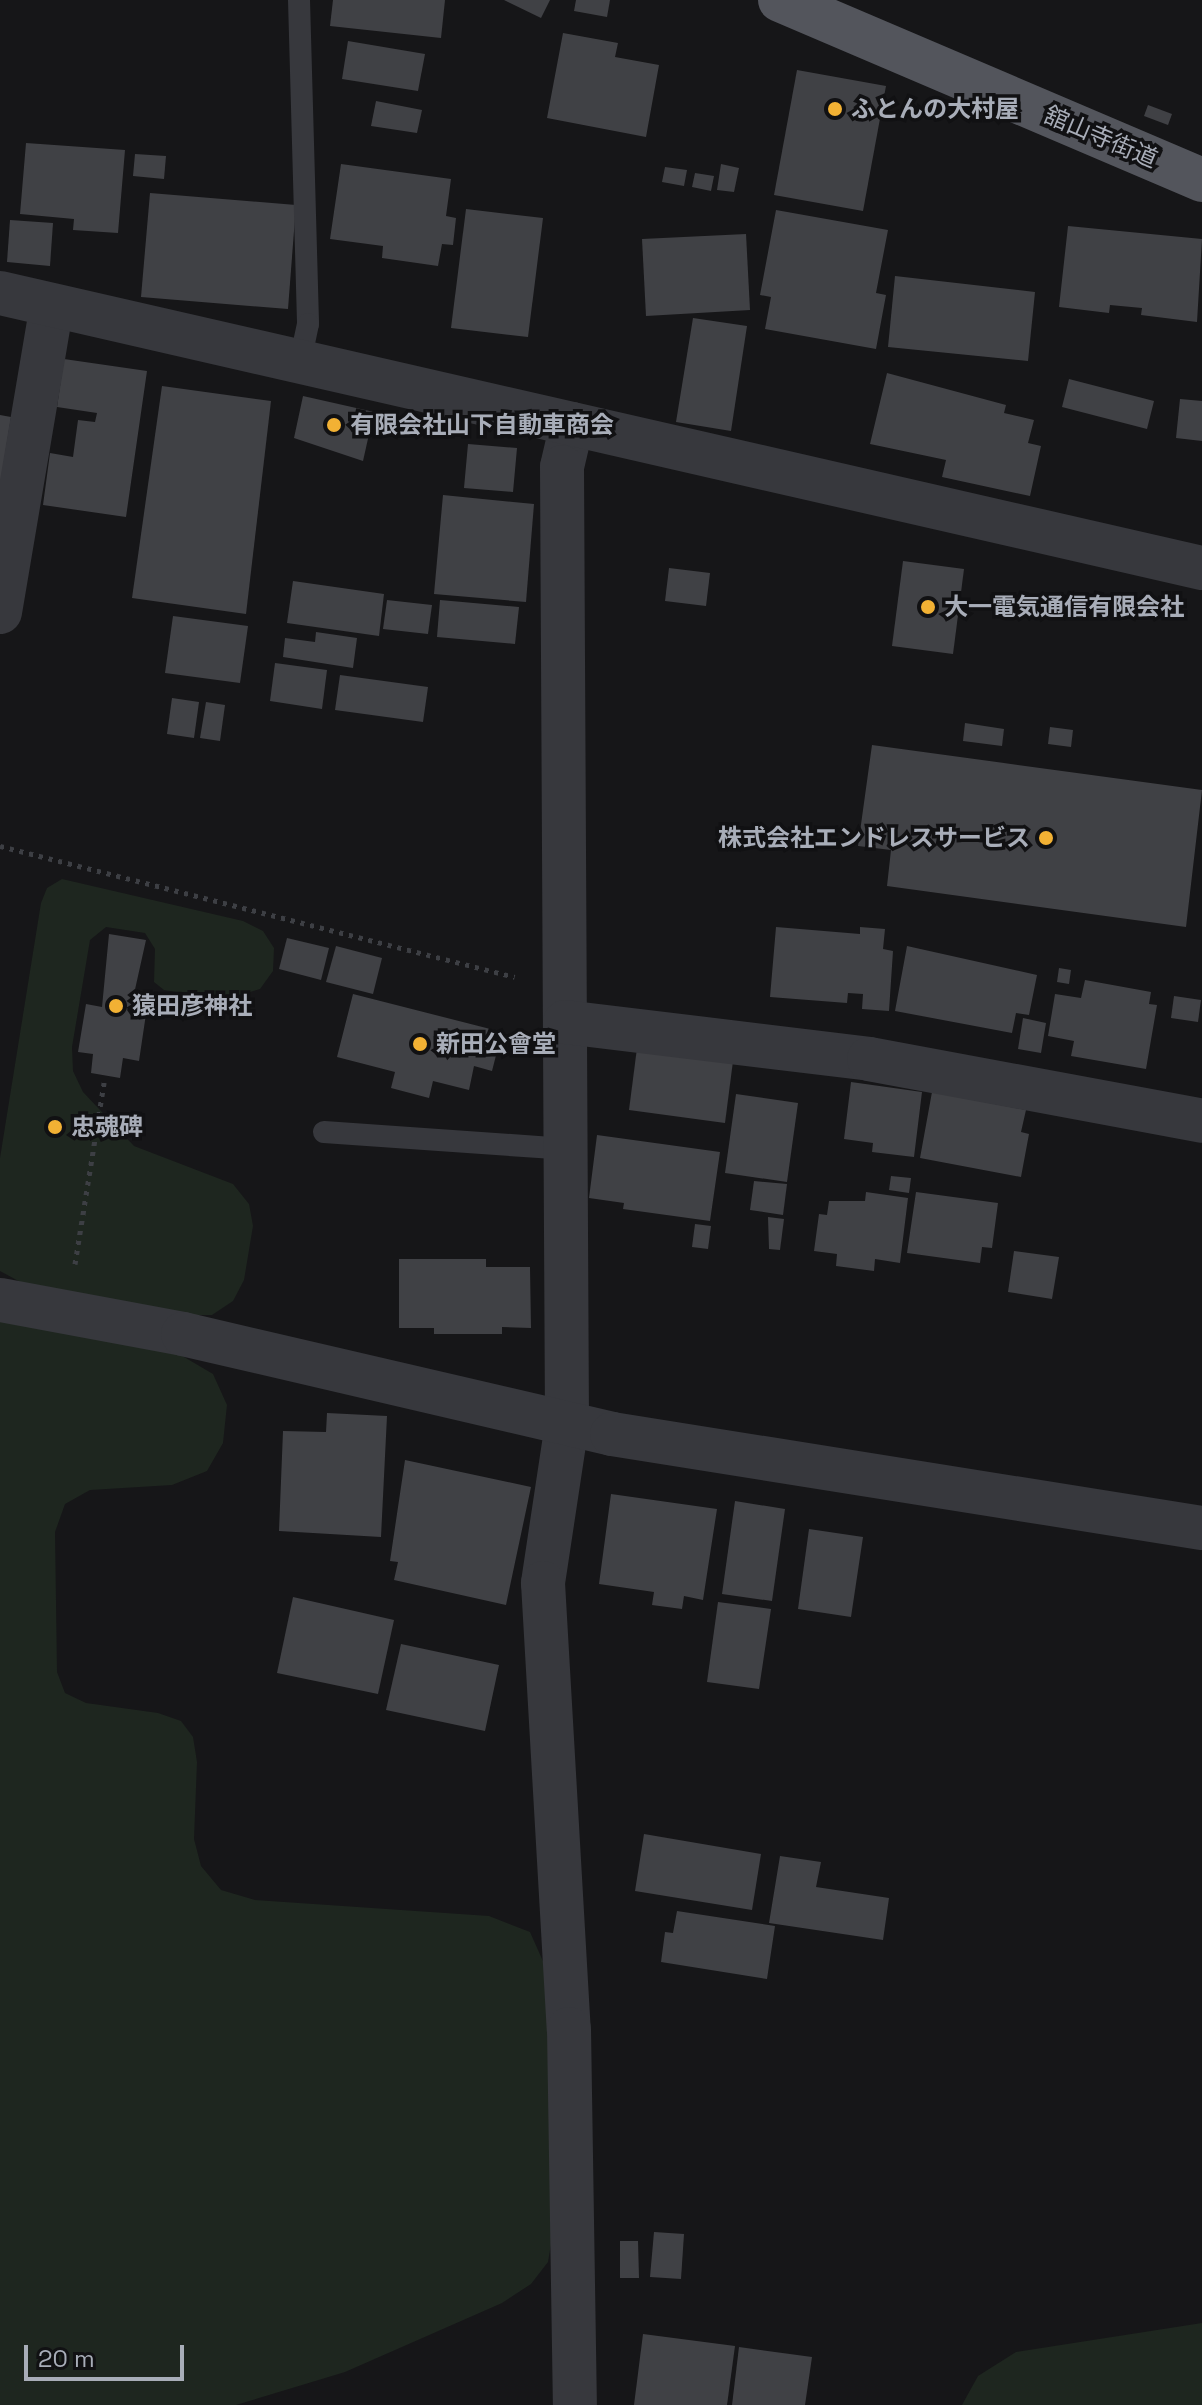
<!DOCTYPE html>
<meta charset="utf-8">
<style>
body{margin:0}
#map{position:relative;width:1202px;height:2405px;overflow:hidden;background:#161618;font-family:"Space Grotesk","Noto Sans JP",sans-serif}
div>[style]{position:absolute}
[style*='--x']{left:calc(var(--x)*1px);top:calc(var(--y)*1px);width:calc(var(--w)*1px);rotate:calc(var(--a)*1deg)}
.green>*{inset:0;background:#1e261f}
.building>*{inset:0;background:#404145}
.path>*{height:5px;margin-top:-2.5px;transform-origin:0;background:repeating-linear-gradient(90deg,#3d3f44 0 4px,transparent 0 10px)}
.service>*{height:22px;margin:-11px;padding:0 11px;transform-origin:11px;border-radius:11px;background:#37383d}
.minor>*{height:44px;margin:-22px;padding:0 22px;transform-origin:22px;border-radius:22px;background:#37383d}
.tertiary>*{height:44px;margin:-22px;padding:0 22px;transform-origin:22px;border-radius:22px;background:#37383d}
.primary>*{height:44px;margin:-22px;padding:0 22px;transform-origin:22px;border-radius:22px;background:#53555c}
.dots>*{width:22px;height:22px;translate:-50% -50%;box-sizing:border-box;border:4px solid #111113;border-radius:50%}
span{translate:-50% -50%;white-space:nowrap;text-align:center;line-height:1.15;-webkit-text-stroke:7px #111113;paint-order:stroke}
.poi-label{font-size:24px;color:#a8adb8;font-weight:700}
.left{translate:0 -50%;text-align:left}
.right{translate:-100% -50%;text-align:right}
.street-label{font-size:24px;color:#a8adb8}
.scale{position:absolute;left:24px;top:2345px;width:160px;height:36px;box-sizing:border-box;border:4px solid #a8adb8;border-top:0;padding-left:10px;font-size:24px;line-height:28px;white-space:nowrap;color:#a8adb8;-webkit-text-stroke:6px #111113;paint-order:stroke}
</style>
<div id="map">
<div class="green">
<div style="clip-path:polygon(62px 879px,243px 921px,263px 931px,274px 948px,273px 971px,260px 989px,233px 997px,200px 996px,164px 990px,154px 982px,155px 949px,145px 933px,106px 927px,90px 940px,72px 1047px,73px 1071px,83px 1092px,134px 1146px,233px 1184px,249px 1204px,253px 1226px,244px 1280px,233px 1301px,212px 1315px,187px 1315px,24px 1284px,0 1271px,0 1158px,41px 903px,47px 888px)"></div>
<div style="clip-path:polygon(0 1320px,179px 1354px,213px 1374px,227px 1405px,223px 1443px,207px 1471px,172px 1485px,90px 1490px,65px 1504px,55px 1532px,57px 1672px,65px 1693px,86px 1703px,158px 1713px,181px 1721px,193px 1737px,197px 1762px,194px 1839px,201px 1866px,221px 1890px,255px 1900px,489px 1916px,530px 1932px,546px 1968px,553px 2232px,548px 2262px,531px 2284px,502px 2303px,345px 2372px,236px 2405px,0 2405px)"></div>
<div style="clip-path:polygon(1202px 2323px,1202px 2405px,962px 2405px,978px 2376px,1016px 2352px)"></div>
</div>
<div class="building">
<div style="clip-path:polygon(333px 0,445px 0,441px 38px,330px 26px)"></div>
<div style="clip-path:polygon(504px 0,550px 0,541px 18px)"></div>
<div style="clip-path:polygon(576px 0,610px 0,607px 17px,574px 11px)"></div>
<div style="clip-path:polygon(563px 33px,618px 43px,615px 57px,659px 65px,646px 137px,547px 118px)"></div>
<div style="clip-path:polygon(348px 41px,425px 54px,418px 91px,342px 79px)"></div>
<div style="clip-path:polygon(797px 70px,886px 86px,863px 211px,774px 195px)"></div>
<div style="clip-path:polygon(376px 101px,422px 110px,417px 133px,371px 126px)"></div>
<div style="clip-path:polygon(1148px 105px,1172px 114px,1168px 125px,1144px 116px)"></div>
<div style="clip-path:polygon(26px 143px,125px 150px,118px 233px,73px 230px,74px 219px,20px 214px)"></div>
<div style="clip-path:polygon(135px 154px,166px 156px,164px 179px,133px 176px)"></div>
<div style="clip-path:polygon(341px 164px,451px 179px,446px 216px,456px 218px,453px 245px,442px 244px,438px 266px,382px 258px,383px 246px,330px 239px)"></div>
<div style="clip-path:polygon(721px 164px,739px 168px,734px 192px,717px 190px)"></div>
<div style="clip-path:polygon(665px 167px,687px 170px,684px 186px,662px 182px)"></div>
<div style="clip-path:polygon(695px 173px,714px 176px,711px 191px,692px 187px)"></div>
<div style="clip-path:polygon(150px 193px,296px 205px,288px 309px,141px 297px)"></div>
<div style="clip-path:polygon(466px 209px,543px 218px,528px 337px,451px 328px)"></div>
<div style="clip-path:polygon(776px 210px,888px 230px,876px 293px,886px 295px,876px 349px,765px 329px,771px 297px,760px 295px)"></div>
<div style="clip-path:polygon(10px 220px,53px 223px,50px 266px,7px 262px)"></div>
<div style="clip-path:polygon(1068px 226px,1202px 239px,1197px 322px,1141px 315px,1142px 308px,1110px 305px,1109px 313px,1059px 307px)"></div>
<div style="clip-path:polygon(746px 234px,750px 310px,646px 316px,642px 239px)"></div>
<div style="clip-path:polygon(895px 276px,1035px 292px,1028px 361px,888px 347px)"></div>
<div style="clip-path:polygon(693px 318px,747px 326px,731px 431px,676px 422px)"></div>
<div style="clip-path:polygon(64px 359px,147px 371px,126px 517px,43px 505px,50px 453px,73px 457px,78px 420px,95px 422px,97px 413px,57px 407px)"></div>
<div style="clip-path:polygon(887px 373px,1006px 405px,1004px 413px,1034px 420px,1028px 443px,1041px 446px,1030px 496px,942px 477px,946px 460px,870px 444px)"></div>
<div style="clip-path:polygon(1069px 379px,1154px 401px,1147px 429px,1062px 407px)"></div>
<div style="clip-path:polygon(162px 386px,271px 401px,246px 614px,132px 598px)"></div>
<div style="clip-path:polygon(303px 396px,374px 412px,363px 461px,294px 438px)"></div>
<div style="clip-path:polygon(1180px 399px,1202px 401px,1202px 441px,1176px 438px)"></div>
<div style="clip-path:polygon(0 415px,11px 417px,0 486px)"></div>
<div style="clip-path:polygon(468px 444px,517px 448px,513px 492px,464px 488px)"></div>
<div style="clip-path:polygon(443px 495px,534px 504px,526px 602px,434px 594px)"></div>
<div style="clip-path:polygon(903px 561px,964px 569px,953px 654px,892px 646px)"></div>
<div style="clip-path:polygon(669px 568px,710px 573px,706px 606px,665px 601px)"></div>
<div style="clip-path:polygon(293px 581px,384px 594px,379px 636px,287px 623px)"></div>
<div style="clip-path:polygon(387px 600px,432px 605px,428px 634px,383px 629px)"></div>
<div style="clip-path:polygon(440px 600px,519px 607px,515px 644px,437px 637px)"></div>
<div style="clip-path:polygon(173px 616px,248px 626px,240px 683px,165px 673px)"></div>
<div style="clip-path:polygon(316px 632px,357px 638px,353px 668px,283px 657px,285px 638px,315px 642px)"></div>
<div style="clip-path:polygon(275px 663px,327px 670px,322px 709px,270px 701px)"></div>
<div style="clip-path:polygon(340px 675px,428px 687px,423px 722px,335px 710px)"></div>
<div style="clip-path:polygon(172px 698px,199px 702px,194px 738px,167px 734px)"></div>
<div style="clip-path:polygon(206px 702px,225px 705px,220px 741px,200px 738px)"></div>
<div style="clip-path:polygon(965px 723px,1004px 729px,1002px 746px,963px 741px)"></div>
<div style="clip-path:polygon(1050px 727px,1073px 730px,1071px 747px,1048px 744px)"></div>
<div style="clip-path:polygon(872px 745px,1202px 790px,1186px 927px,887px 886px,891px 850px,858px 846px)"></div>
<div style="clip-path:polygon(776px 927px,860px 934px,860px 927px,885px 929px,883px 949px,893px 951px,889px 1011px,862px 1009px,863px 994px,848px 993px,847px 1003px,770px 997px)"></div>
<div style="clip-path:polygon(109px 934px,146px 940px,130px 1012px,146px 1014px,139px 1061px,123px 1058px,120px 1078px,91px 1073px,93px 1054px,78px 1052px,86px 1004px,102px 1007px)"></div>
<div style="clip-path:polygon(287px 938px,329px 948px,321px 980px,279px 969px)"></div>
<div style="clip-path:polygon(336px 946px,382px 958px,373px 994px,326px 982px)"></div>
<div style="clip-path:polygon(907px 946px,1037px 975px,1029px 1015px,1016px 1013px,1012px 1033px,895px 1011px)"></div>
<div style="clip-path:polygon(1059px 968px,1071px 970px,1069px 984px,1057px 982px)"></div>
<div style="clip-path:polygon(1085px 980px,1151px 992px,1149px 1004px,1157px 1005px,1146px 1069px,1071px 1056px,1074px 1041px,1048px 1036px,1055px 994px,1081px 998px)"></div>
<div style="clip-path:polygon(353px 994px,502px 1032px,492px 1071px,474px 1066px,469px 1090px,433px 1081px,429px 1098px,391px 1088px,395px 1072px,337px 1057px)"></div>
<div style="clip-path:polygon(1174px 996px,1201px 1000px,1198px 1022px,1171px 1018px)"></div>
<div style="clip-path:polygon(1023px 1018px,1046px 1023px,1041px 1053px,1018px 1049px)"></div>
<div style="clip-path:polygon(637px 1048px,733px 1061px,725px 1123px,629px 1110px)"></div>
<div style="clip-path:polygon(851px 1082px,922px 1092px,914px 1157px,872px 1152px,873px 1143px,844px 1139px)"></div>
<div style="clip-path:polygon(932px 1092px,1026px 1110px,1021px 1132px,1029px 1134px,1021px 1177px,920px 1158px)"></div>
<div style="clip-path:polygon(736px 1094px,798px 1103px,787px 1182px,725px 1173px)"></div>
<div style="clip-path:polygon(597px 1135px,720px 1152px,710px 1221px,623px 1209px,624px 1203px,589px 1198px)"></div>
<div style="clip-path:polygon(891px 1176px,911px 1178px,909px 1193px,889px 1190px)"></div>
<div style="clip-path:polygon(754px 1181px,787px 1184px,783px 1215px,750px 1210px)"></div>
<div style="clip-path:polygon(866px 1192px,908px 1198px,900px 1263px,875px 1259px,874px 1271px,836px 1266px,837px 1254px,814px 1251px,819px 1214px,827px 1215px,829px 1201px,865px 1201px)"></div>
<div style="clip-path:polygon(916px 1192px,998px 1203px,992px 1248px,982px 1247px,980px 1263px,907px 1253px)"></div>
<div style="clip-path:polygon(768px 1217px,784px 1219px,780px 1250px,769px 1249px)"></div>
<div style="clip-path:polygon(695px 1224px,711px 1226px,708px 1249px,692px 1247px)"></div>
<div style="clip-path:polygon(1014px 1251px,1059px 1257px,1052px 1299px,1008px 1292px)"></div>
<div style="clip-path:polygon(399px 1259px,486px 1259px,486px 1267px,530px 1267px,531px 1328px,502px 1327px,502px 1334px,434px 1334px,434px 1328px,399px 1328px)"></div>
<div style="clip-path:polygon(327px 1413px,387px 1416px,381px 1537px,279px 1531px,283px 1431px,326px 1432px)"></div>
<div style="clip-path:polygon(405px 1460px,531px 1487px,506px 1605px,394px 1580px,398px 1562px,390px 1561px)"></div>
<div style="clip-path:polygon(611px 1494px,717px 1509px,703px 1600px,684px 1596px,682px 1609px,652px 1605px,654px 1592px,599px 1584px)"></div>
<div style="clip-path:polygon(735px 1501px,785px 1509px,772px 1601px,722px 1594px)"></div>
<div style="clip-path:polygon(809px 1529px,863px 1537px,851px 1617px,798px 1609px)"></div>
<div style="clip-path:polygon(293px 1597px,394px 1620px,378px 1694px,277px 1673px)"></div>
<div style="clip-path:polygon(718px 1602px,771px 1609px,759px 1689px,707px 1682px)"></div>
<div style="clip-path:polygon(401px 1644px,499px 1665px,485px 1731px,386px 1710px)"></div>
<div style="clip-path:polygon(644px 1834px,761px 1854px,752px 1910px,635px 1891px)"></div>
<div style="clip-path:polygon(780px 1856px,821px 1862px,816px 1887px,889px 1898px,883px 1940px,769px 1923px)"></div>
<div style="clip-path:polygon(677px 1911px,775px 1926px,767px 1979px,661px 1962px,665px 1932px,673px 1933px)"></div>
<div style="clip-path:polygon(654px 2232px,684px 2234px,681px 2279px,650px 2277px)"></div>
<div style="clip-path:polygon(620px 2241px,638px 2241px,639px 2278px,620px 2278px)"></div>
<div style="clip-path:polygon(643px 2334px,735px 2346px,727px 2405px,634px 2405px)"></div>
<div style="clip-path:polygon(739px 2347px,812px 2357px,805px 2405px,732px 2405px)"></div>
</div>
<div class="path">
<div style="--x:0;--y:846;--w:531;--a:14.27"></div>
<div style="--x:75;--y:1264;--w:184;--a:-80.9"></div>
</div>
<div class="service">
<div style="--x:299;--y:0;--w:324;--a:88.4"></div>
<div style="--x:308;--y:324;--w:39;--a:102"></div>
<div style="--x:324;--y:1132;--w:242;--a:4"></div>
</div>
<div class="minor">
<div style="--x:572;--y:424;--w:44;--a:103.1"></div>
<div style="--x:562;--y:467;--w:957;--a:89.7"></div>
<div style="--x:567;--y:1424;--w:161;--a:98.6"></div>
<div style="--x:543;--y:1583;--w:447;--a:86.7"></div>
<div style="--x:569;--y:2029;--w:376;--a:89.1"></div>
<div style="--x:0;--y:612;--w:311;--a:-80.4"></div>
<div style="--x:565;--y:1022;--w:306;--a:6.9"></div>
<div style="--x:869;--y:1059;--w:339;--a:10.5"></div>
<div style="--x:0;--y:1300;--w:186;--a:10.5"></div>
<div style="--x:183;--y:1334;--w:441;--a:13.1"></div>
<div style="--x:612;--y:1434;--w:597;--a:9.05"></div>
</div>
<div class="tertiary">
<div style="--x:0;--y:293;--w:1233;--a:12.89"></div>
</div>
<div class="primary">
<div style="--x:780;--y:0;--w:459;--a:23.1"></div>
</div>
<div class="dots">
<div style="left:835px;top:109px;background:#f2b134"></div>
<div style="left:334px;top:425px;background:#f2b134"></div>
<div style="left:928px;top:607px;background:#f2b134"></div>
<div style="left:1046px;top:838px;background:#f2b134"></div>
<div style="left:116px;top:1006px;background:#f2b134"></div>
<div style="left:420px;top:1044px;background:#f2b134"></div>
<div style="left:55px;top:1127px;background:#f2b134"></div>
</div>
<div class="poi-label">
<span class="left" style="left:851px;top:109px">ふとんの大村屋</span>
<span class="left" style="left:350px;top:425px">有限会社山下自動車商会</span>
<span class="left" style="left:944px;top:607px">大一電気通信有限会社</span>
<span class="right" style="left:1030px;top:838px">株式会社エンドレスサービス</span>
<span class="left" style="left:132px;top:1006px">猿田彦神社</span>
<span class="left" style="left:436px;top:1044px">新田公會堂</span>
<span class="left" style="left:71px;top:1127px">忠魂碑</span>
</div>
<div class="street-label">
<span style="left:1101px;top:137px;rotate:23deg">舘山寺街道</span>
</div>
<div class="scale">20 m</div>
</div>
